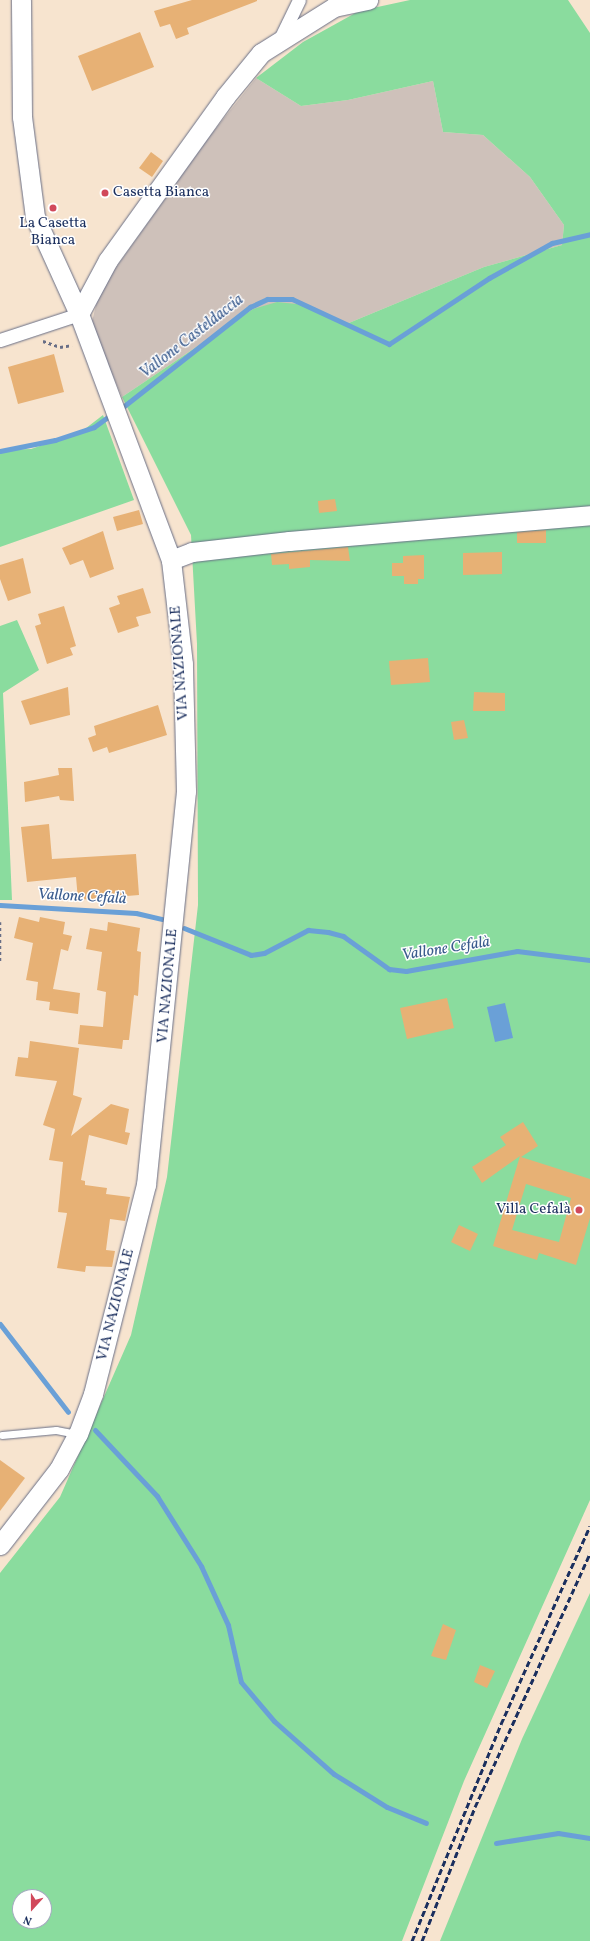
<!DOCTYPE html>
<meta charset="utf-8">
<style>
body{margin:0}
#map{position:relative;width:590px;height:1941px;overflow:hidden;background:#f7e4cf;font-family:Vollkorn,serif}
div>[style]{position:absolute}
[style*='--x']{left:calc(var(--x)*1px);top:calc(var(--y)*1px);width:calc(var(--w)*1px);rotate:calc(var(--a)*1deg)}
.industrial>*{inset:0;background:#cec1ba}
.green>*{inset:0;background:#8adc9e}
.water>*{inset:0;background:#6aa0d7}
.stream>*{height:5px;margin:-2.5px;padding:0 2.5px;transform-origin:2.5px;border-radius:2.5px;background:#6aa0d7}
.building>*{inset:0;background:#e7b175}
.path>*{height:2.5px;margin-top:-1.25px;transform-origin:0;background:repeating-linear-gradient(90deg,#686e86 0 3px,transparent 0 6px)}
.roads{filter:drop-shadow(0 0 1px #686e86) drop-shadow(0 0 1px #686e86)}
.lane>*{height:7px;margin:-3.5px;padding:0 3.5px;transform-origin:3.5px;border-radius:3.5px;background:#fff}
.street>*{height:13px;margin:-6.5px;padding:0 6.5px;transform-origin:6.5px;border-radius:6.5px;background:#fff}
.secondary>*{height:19px;margin:-9.5px;padding:0 9.5px;transform-origin:9.5px;border-radius:9.5px;background:#fff}
.rail>*{height:3px;margin-top:-1.5px;transform-origin:0;background:repeating-linear-gradient(90deg,#1b2f5e 0 6px,transparent 0 9px)}
.dots>*{width:11px;height:11px;translate:-50% -50%;box-sizing:border-box;border:2px solid #fff;border-radius:50%}
span{translate:-50% -50%;white-space:nowrap;text-align:center;line-height:1.15;-webkit-text-stroke:3px #fff;paint-order:stroke}
.poi-label{font-size:15px;color:#1b2f5e}
.left{translate:0 -50%;text-align:left}
.right{translate:-100% -50%;text-align:right}
.street-label{font-size:15px;color:#1b2f5e}
.water-label{font-size:16px;color:#3b5c8e;font-style:italic}
.north{position:absolute;left:12px;top:1889px;width:40px;height:40px;box-sizing:border-box;background:#fff;border:1px solid #a4acbf;border-radius:50%;rotate:201deg;font-size:11px;font-weight:700;line-height:16px;text-align:center;color:#1b2f5e}
.north::after{content:'';display:block;margin:auto;width:14px;height:18px;background:#d1495b;clip-path:polygon(50% 0,100% 100%,50% 72%,0 100%)}
</style>
<div id="map">
<div class="industrial">
<div style="clip-path:polygon(256px 78px,301px 106px,348px 100px,433px 81px,443px 132px,483px 135px,530px 177px,564px 225px,562px 245px,484px 267px,344px 325px,305px 305px,253px 309px,122px 397px,91px 325px,100px 290px,209px 137px)"></div>
</div>
<div class="green">
<div style="clip-path:polygon(evenodd,410px 0,568px 0,590px 33px,590px 1500px,464px 1781px,402px 1941px,0 1941px,0 1573px,60px 1497px,131px 1335px,167px 1177px,198px 905px,197px 644px,191px 535px,122px 397px,253px 309px,277px 302px,306px 305px,344px 325px,484px 267px,562px 245px,564px 225px,530px 177px,483px 135px,443px 132px,433px 81px,348px 100px,301px 106px,256px 78px,303px 42px,359px 11px,410px 0,20px 1897px,44px 1897px,44px 1921px,20px 1921px,20px 1897px)"></div>
<div style="clip-path:polygon(103px 415px,134px 500px,0 547px,0 450px,31px 449px,81px 432px)"></div>
<div style="clip-path:polygon(17px 620px,39px 670px,3px 693px,12px 900px,0 900px,0 626px)"></div>
<div style="clip-path:polygon(590px 1593px,590px 1941px,440px 1941px,522px 1739px)"></div>
</div>
<div class="water">
<div style="clip-path:polygon(505px 1003px,513px 1038px,495px 1042px,487px 1007px)"></div>
</div>
<div class="stream">
<div style="--x:119;--y:410;--w:167;--a:-38.2"></div>
<div style="--x:250;--y:307;--w:19;--a:-25"></div>
<div style="--x:267;--y:299;--w:25;--a:0"></div>
<div style="--x:292;--y:299;--w:107;--a:24.9"></div>
<div style="--x:389;--y:344;--w:120;--a:-33.4"></div>
<div style="--x:489;--y:278;--w:72;--a:-29.1"></div>
<div style="--x:552;--y:243;--w:39;--a:-13"></div>
<div style="--x:0;--y:451;--w:56;--a:-11.3"></div>
<div style="--x:55;--y:440;--w:41;--a:-18.4"></div>
<div style="--x:94;--y:427;--w:22;--a:-36"></div>
<div style="--x:0;--y:905;--w:136;--a:3.4"></div>
<div style="--x:136;--y:913;--w:27;--a:13"></div>
<div style="--x:184;--y:928;--w:72;--a:21.9"></div>
<div style="--x:251;--y:955;--w:13;--a:-9"></div>
<div style="--x:264;--y:953;--w:50;--a:-27.6"></div>
<div style="--x:308;--y:930;--w:20;--a:6"></div>
<div style="--x:328;--y:932;--w:16;--a:15"></div>
<div style="--x:343;--y:936;--w:57;--a:35.7"></div>
<div style="--x:389;--y:969;--w:17;--a:7"></div>
<div style="--x:406;--y:971;--w:113;--a:-10.2"></div>
<div style="--x:517;--y:951;--w:74;--a:7"></div>
<div style="--x:0;--y:1324;--w:111;--a:52.3"></div>
<div style="--x:95;--y:1430;--w:91;--a:46.8"></div>
<div style="--x:157;--y:1496;--w:83;--a:57.8"></div>
<div style="--x:201;--y:1566;--w:65;--a:65.4"></div>
<div style="--x:228;--y:1625;--w:58;--a:77.2"></div>
<div style="--x:241;--y:1682;--w:51;--a:49.8"></div>
<div style="--x:274;--y:1721;--w:80;--a:41.5"></div>
<div style="--x:334;--y:1774;--w:62;--a:31.9"></div>
<div style="--x:387;--y:1807;--w:42;--a:22.3"></div>
<div style="--x:496;--y:1843;--w:63;--a:-9.2"></div>
<div style="--x:558;--y:1833;--w:32;--a:9"></div>
</div>
<div class="building">
<div style="clip-path:polygon(192px 0,257px 0,257px 1px,187px 28px,189px 34px,176px 39px,170px 24px,160px 27px,154px 11px)"></div>
<div style="clip-path:polygon(140px 32px,154px 67px,92px 91px,78px 56px)"></div>
<div style="clip-path:polygon(151px 152px,163px 161px,152px 177px,139px 168px)"></div>
<div style="clip-path:polygon(54px 354px,64px 392px,18px 404px,8px 367px)"></div>
<div style="clip-path:polygon(335px 499px,337px 511px,319px 513px,318px 501px)"></div>
<div style="clip-path:polygon(139px 510px,143px 524px,117px 531px,113px 517px)"></div>
<div style="clip-path:polygon(546px 530px,546px 543px,517px 543px,517px 532px)"></div>
<div style="clip-path:polygon(103px 531px,114px 569px,90px 578px,83px 560px,70px 565px,62px 548px)"></div>
<div style="clip-path:polygon(348px 547px,350px 561px,310px 560px,310px 567px,289px 569px,289px 564px,272px 565px,271px 554px)"></div>
<div style="clip-path:polygon(502px 552px,502px 574px,463px 575px,463px 553px)"></div>
<div style="clip-path:polygon(424px 555px,424px 579px,418px 579px,418px 584px,404px 584px,404px 576px,392px 576px,392px 563px,403px 563px,403px 556px)"></div>
<div style="clip-path:polygon(23px 558px,31px 593px,8px 601px,0 579px,0 565px)"></div>
<div style="clip-path:polygon(143px 588px,151px 613px,136px 617px,139px 626px,118px 633px,109px 608px,120px 604px,117px 596px)"></div>
<div style="clip-path:polygon(64px 606px,76px 646px,70px 648px,73px 655px,47px 664px,35px 626px,41px 624px,38px 614px)"></div>
<div style="clip-path:polygon(428px 658px,430px 682px,391px 685px,389px 661px)"></div>
<div style="clip-path:polygon(68px 687px,70px 715px,30px 725px,21px 701px)"></div>
<div style="clip-path:polygon(474px 692px,505px 693px,505px 711px,473px 711px)"></div>
<div style="clip-path:polygon(158px 705px,167px 735px,109px 753px,107px 747px,93px 752px,88px 738px,96px 735px,94px 726px)"></div>
<div style="clip-path:polygon(464px 720px,468px 738px,454px 740px,451px 722px)"></div>
<div style="clip-path:polygon(58px 768px,72px 768px,74px 801px,60px 800px,59px 796px,25px 802px,24px 782px,59px 775px)"></div>
<div style="clip-path:polygon(49px 824px,52px 859px,136px 854px,139px 895px,78px 900px,76px 877px,27px 882px,21px 827px)"></div>
<div style="clip-path:polygon(19px 917px,39px 922px,40px 917px,65px 922px,63px 934px,72px 936px,68px 951px,61px 949px,53px 989px,80px 993px,78px 1014px,49px 1010px,50px 1002px,36px 1000px,38px 982px,26px 980px,33px 943px,14px 938px)"></div>
<div style="clip-path:polygon(108px 922px,140px 928px,137px 951px,141px 952px,138px 996px,134px 995px,129px 1040px,123px 1040px,122px 1049px,78px 1044px,80px 1025px,103px 1027px,106px 992px,97px 990px,102px 952px,86px 949px,90px 928px,107px 931px)"></div>
<div style="clip-path:polygon(447px 998px,454px 1028px,407px 1039px,400px 1008px)"></div>
<div style="clip-path:polygon(30px 1041px,79px 1048px,73px 1095px,82px 1098px,71px 1136px,111px 1104px,129px 1109px,125px 1132px,130px 1133px,127px 1145px,89px 1135px,81px 1180px,85px 1181px,85px 1185px,107px 1188px,106px 1194px,130px 1197px,125px 1221px,110px 1219px,106px 1250px,115px 1251px,112px 1267px,86px 1266px,85px 1272px,57px 1268px,67px 1213px,58px 1212px,63px 1162px,49px 1160px,55px 1129px,43px 1125px,57px 1081px,15px 1076px,18px 1057px,28px 1058px)"></div>
<div style="clip-path:polygon(evenodd,523px 1122px,538px 1146px,521px 1157px,590px 1179px,590px 1218px,576px 1265px,539px 1253px,537px 1260px,493px 1246px,520px 1156px,482px 1183px,472px 1167px,506px 1145px,500px 1137px,523px 1122px,526px 1184px,571px 1198px,559px 1242px,512px 1230px,526px 1184px)"></div>
<div style="clip-path:polygon(459px 1225px,478px 1234px,470px 1251px,451px 1242px)"></div>
<div style="clip-path:polygon(0 1460px,25px 1478px,0 1511px)"></div>
<div style="clip-path:polygon(443px 1624px,456px 1630px,446px 1660px,431px 1656px)"></div>
<div style="clip-path:polygon(480px 1665px,495px 1671px,487px 1688px,474px 1682px)"></div>
</div>
<div class="path">
<div style="--x:43;--y:341;--w:18;--a:19"></div>
<div style="--x:60;--y:347;--w:12;--a:-9"></div>
<div style="--x:0;--y:922;--w:41;--a:90"></div>
</div>
<div class="roads">
<div class="lane">
<div style="--x:2;--y:1435;--w:54;--a:-5.3"></div>
<div style="--x:56;--y:1430;--w:21;--a:11"></div>
</div>
<div class="street">
<div style="--x:281;--y:37;--w:41;--a:-64.1"></div>
<div style="--x:0;--y:340;--w:83;--a:-18.2"></div>
</div>
<div class="secondary">
<div style="--x:79;--y:314;--w:61;--a:-61.8"></div>
<div style="--x:108;--y:260;--w:201;--a:-54.3"></div>
<div style="--x:225;--y:97;--w:57;--a:-50.7"></div>
<div style="--x:261;--y:53;--w:86;--a:-32.2"></div>
<div style="--x:334;--y:7;--w:35;--a:-12"></div>
<div style="--x:171;--y:560;--w:22;--a:-21"></div>
<div style="--x:192;--y:552;--w:98;--a:-6.5"></div>
<div style="--x:289;--y:541;--w:302;--a:-4.9"></div>
<div style="--x:0;--y:1545;--w:96;--a:-52.2"></div>
<div style="--x:59;--y:1469;--w:40;--a:-62"></div>
<div style="--x:78;--y:1434;--w:43;--a:-69.4"></div>
<div style="--x:93;--y:1394;--w:216;--a:-75.8"></div>
<div style="--x:146;--y:1185;--w:396;--a:-84.2"></div>
<div style="--x:186;--y:791;--w:127;--a:-91.4"></div>
<div style="--x:183;--y:664;--w:105;--a:-96.6"></div>
<div style="--x:171;--y:560;--w:263;--a:-110.5"></div>
<div style="--x:79;--y:314;--w:107;--a:-114.4"></div>
<div style="--x:35;--y:217;--w:101;--a:-97.4"></div>
<div style="--x:22;--y:117;--w:117;--a:-90.5"></div>
</div>
</div>
<div class="rail">
<div style="--x:412;--y:1941;--w:235;--a:-67.7"></div>
<div style="--x:501;--y:1724;--w:217;--a:-65.8"></div>
<div style="--x:422;--y:1941;--w:144;--a:-68.4"></div>
<div style="--x:475;--y:1807;--w:279;--a:-65.6"></div>
</div>
<div class="dots">
<div style="left:105px;top:193px;background:#d1495b"></div>
<div style="left:53px;top:208px;background:#d1495b"></div>
<div style="left:579px;top:1210px;background:#d1495b"></div>
</div>
<div class="poi-label">
<span class="left" style="left:113px;top:193px">Casetta Bianca</span>
<span style="left:53px;top:232px">La Casetta<br>Bianca</span>
<span class="right" style="left:571px;top:1210px">Villa Cefalà</span>
</div>
<div class="street-label">
<span style="left:180px;top:663px;rotate:-94deg">VIA NAZIONALE</span>
<span style="left:168px;top:986px;rotate:-85deg">VIA NAZIONALE</span>
<span style="left:116px;top:1305px;rotate:-76deg">VIA NAZIONALE</span>
</div>
<div class="water-label">
<span style="left:192px;top:337px;rotate:-38deg">Vallone Casteldaccia</span>
<span style="left:82px;top:897px;rotate:3deg">Vallone Cefalà</span>
<span style="left:446px;top:949px;rotate:-9deg">Vallone Cefalà</span>
</div>
<div class="north">N</div>
</div>
